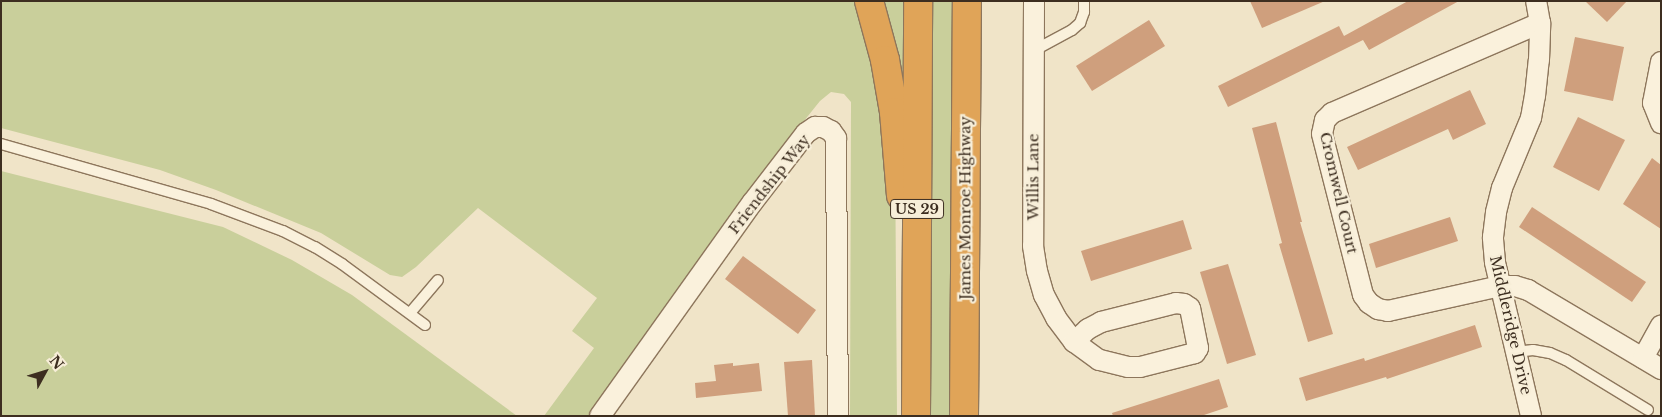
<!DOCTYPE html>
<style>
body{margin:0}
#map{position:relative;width:1662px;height:417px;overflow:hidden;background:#f0e4c8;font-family:"Libre Baskerville",serif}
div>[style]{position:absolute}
.green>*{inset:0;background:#c9cf9b}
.building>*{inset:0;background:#cf9f7d}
.roads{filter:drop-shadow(1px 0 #8d765c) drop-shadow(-1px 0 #8d765c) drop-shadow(0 1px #8d765c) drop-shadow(0 -1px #8d765c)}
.lane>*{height:10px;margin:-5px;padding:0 5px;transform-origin:5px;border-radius:5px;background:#faf1dc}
.street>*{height:20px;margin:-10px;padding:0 10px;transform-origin:10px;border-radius:10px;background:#faf1dc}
.highway>*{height:28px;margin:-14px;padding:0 14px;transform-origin:14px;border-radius:14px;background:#e0a458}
span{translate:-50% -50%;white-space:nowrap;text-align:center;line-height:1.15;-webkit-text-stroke:4.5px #f7eed8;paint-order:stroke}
.shield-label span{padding:1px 4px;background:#f7eed8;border:1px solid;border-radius:4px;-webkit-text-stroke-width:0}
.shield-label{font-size:14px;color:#3d2e20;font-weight:700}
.street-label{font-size:15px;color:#3d2e20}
.frame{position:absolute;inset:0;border:2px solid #3d2e20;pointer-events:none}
.north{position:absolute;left:20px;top:347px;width:50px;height:50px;-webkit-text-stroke:4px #f7eed8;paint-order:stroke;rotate:51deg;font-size:14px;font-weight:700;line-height:20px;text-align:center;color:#3d2e20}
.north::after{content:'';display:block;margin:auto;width:18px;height:22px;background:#3d2e20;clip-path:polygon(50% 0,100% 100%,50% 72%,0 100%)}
</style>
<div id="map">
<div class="green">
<i style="clip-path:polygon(1px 1px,862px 1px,895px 146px,897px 416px,850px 416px,851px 102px,844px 94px,831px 92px,820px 101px,758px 178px,602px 402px,589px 416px,544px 416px,594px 348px,572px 331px,597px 298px,478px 208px,416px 267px,402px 277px,390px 275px,321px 233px,216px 190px,160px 170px,1px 128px)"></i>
<i style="clip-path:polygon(877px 1px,905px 1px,903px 92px)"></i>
<i style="clip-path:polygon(930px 1px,955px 1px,950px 416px,926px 416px)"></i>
<i style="clip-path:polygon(1px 171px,223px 227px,292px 260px,352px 295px,517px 416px,1px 416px)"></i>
</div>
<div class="building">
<i style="clip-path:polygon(1250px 1px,1325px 1px,1262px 28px)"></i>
<i style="clip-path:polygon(1408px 1px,1459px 1px,1369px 50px,1363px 40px,1228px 107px,1218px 86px,1339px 26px,1344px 36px)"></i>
<i style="clip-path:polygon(1585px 1px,1627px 1px,1607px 22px)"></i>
<i style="clip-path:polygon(1149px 20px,1165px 46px,1092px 91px,1076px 66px)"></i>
<i style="clip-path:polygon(1575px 37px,1624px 47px,1613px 101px,1564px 91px)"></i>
<i style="clip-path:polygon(1470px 90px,1486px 124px,1453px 140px,1448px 129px,1358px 170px,1347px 147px)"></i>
<i style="clip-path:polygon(1578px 117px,1625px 140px,1599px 191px,1553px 167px)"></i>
<i style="clip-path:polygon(1276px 122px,1302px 222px,1300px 222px,1333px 334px,1308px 342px,1279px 244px,1282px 243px,1252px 128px)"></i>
<i style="clip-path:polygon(1652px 158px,1661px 165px,1661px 229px,1623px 204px)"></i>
<i style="clip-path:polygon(1532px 207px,1646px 282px,1632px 302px,1519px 227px)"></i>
<i style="clip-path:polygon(1450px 217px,1458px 241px,1376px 268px,1369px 244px)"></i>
<i style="clip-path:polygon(1183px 220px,1192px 249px,1091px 281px,1081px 251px)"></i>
<i style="clip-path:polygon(743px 256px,816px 310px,798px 334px,725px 279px)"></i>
<i style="clip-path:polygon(1228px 264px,1256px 355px,1227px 364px,1200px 272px)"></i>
<i style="clip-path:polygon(1475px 325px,1482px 347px,1387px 379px,1386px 377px,1306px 401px,1299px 378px,1364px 358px,1365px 361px)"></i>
<i style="clip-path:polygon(812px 360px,815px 416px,788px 416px,784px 362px)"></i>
<i style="clip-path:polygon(733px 363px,733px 366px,759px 363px,762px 391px,696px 398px,695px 383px,716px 381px,714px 365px)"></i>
<i style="clip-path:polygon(1219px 379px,1228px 407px,1201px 416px,1113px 416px,1112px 413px)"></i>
</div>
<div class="roads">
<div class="lane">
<i style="left:1033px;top:51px;width:44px;rotate:-28.3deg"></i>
<i style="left:1072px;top:30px;width:11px;rotate:-41deg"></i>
<i style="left:1080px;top:23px;width:12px;rotate:-70deg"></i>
<i style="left:1084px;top:12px;width:11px;rotate:-90deg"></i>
<i style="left:1px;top:144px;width:218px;rotate:15.9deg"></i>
<i style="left:211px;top:204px;width:77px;rotate:20.6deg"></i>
<i style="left:283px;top:231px;width:36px;rotate:27deg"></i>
<i style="left:315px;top:247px;width:32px;rotate:32deg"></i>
<i style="left:342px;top:264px;width:103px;rotate:36.3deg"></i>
<i style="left:410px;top:313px;width:43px;rotate:-49.7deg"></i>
<i style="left:1516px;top:352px;width:17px;rotate:-7deg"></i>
<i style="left:1533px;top:350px;width:17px;rotate:10deg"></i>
<i style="left:1550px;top:353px;width:17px;rotate:24deg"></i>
<i style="left:1566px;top:360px;width:96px;rotate:31.4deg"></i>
</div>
<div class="street">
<i style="left:1034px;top:1px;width:245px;rotate:90.2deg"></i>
<i style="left:1033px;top:246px;width:25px;rotate:81deg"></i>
<i style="left:1037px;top:271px;width:25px;rotate:74deg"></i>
<i style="left:1044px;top:295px;width:26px;rotate:62deg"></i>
<i style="left:1056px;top:318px;width:30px;rotate:53deg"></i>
<i style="left:1540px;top:23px;width:227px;rotate:156.6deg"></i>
<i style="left:1332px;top:113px;width:10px;rotate:135deg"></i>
<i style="left:1325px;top:120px;width:14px;rotate:102deg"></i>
<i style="left:1322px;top:134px;width:166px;rotate:75.7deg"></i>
<i style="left:1363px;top:295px;width:10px;rotate:53deg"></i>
<i style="left:1369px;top:303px;width:11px;rotate:34deg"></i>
<i style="left:1378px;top:309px;width:10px;rotate:11deg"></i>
<i style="left:1388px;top:311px;width:115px;rotate:-12.6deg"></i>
<i style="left:1500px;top:286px;width:15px"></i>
<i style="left:1515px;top:286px;width:14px;rotate:17deg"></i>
<i style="left:1528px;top:290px;width:155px;rotate:30.7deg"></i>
<i style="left:1661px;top:62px;width:42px;rotate:101deg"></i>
<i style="left:1653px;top:103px;width:22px;rotate:68deg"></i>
<i style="left:1176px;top:303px;width:8px;rotate:7deg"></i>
<i style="left:1184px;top:304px;width:7px;rotate:34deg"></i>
<i style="left:1190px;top:308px;width:41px;rotate:78.7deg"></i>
<i style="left:1198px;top:348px;width:6px;rotate:121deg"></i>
<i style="left:1195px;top:353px;width:57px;rotate:165.7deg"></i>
<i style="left:1140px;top:367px;width:12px;rotate:180deg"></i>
<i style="left:1128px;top:367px;width:30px;rotate:-166deg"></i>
<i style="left:1099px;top:360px;width:31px;rotate:-144deg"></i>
<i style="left:1074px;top:342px;width:19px;rotate:-43deg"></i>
<i style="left:1088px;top:329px;width:15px;rotate:-28deg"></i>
<i style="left:1101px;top:322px;width:77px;rotate:-14.2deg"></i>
<i style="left:1643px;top:358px;width:37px;rotate:-61deg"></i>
<i style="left:600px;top:416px;width:262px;rotate:-54.5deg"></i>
<i style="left:752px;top:203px;width:88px;rotate:-52.4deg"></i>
<i style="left:806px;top:133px;width:11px;rotate:-34deg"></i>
<i style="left:815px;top:127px;width:8px"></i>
<i style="left:823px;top:127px;width:9px;rotate:27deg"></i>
<i style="left:831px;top:131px;width:9px;rotate:54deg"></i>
<i style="left:836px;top:138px;width:278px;rotate:89.6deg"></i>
<i style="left:1531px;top:416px;width:158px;rotate:-103.2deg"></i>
<i style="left:1495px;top:262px;width:25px;rotate:-95deg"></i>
<i style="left:1493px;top:237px;width:25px;rotate:-83deg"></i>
<i style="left:1496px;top:212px;width:25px;rotate:-76deg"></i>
<i style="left:1502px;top:188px;width:76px;rotate:-67.5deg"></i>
<i style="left:1531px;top:118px;width:22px;rotate:-80deg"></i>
<i style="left:1535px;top:96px;width:36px;rotate:-84deg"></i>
<i style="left:1539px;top:60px;width:37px;rotate:-88deg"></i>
<i style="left:1540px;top:23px;width:22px;rotate:-100deg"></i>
</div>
<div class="highway">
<i style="left:869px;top:1px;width:61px;rotate:74.8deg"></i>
<i style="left:885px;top:60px;width:53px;rotate:80.2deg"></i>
<i style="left:894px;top:112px;width:84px;rotate:85.2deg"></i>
<i style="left:916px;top:416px;width:415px;rotate:-89.7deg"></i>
<i style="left:964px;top:416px;width:415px;rotate:-89.6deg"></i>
</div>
</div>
<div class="shield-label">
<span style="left:917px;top:209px">US 29</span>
</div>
<div class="street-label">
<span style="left:1033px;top:177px;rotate:-90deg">Willis Lane</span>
<span style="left:769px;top:184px;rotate:-52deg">Friendship Way</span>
<span style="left:1339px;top:193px;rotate:77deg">Cromwell Court</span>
<span style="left:965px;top:208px;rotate:-90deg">James Monroe Highway</span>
<span style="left:1511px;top:325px;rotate:77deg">Middleridge Drive</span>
</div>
<div class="frame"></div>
<div class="north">N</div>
</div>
